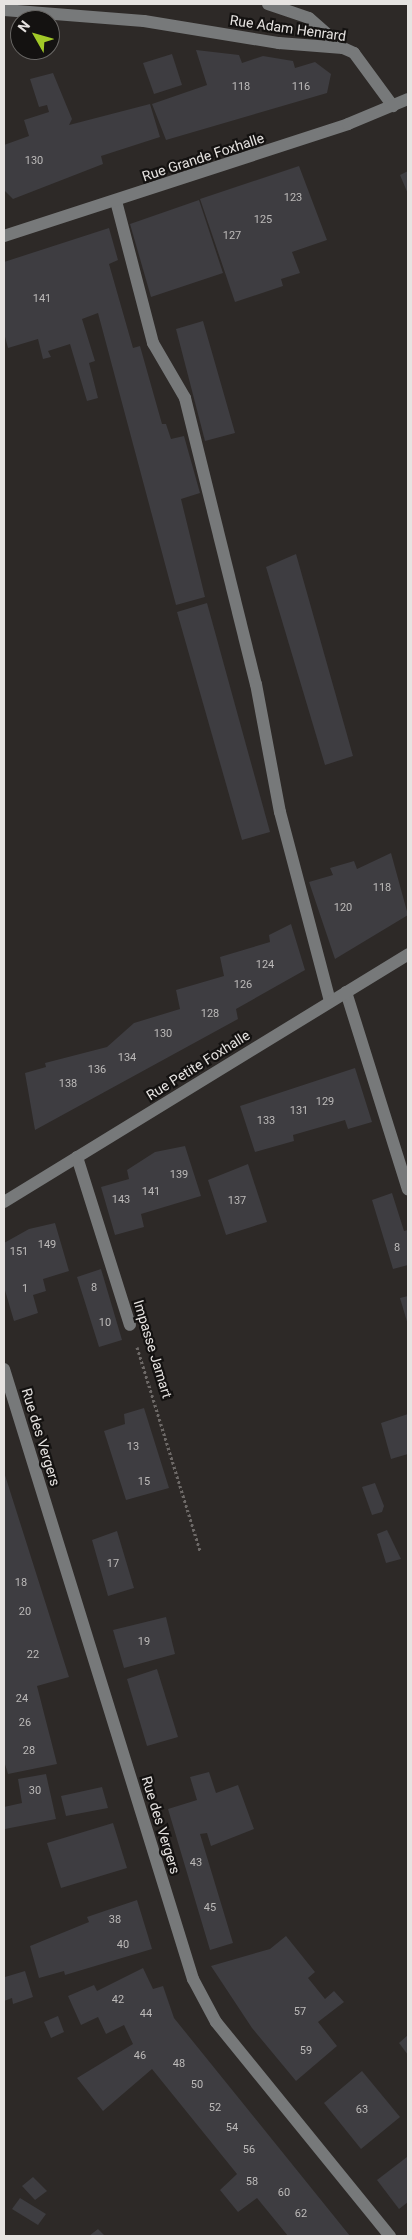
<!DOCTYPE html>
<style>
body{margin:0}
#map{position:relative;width:412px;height:2240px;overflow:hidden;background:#2d2927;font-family:Roboto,sans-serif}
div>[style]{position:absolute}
.building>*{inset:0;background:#3e3d41}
.path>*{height:3px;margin-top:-1.5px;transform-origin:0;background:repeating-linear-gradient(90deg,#6d6967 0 2.5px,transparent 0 5px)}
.minor>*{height:12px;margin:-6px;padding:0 6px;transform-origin:6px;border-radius:6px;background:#77797a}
span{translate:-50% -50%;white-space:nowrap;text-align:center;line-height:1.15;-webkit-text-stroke:4.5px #141211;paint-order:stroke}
.number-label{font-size:11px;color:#bcbab9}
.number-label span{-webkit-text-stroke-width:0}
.street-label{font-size:14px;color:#e6e3e1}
.frame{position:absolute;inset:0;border:5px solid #e6e3e1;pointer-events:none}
.north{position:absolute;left:10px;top:10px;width:50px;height:50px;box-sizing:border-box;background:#141211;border:1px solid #686664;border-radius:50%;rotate:308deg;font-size:14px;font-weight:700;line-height:20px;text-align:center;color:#e6e3e1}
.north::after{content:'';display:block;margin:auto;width:18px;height:22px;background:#a2c928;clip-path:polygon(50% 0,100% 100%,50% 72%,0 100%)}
</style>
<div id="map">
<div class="building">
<i style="clip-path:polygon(196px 50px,239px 55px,242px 63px,263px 56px,293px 61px,295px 68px,315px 62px,331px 74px,327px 93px,166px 140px,152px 104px,207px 85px)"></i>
<i style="clip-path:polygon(172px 54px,182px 85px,154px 94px,143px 63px)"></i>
<i style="clip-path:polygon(53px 73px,72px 119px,69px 125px,150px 104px,160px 137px,101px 156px,103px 164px,13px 199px,4px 190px,4px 145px,29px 136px,24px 120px,49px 112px,47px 105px,39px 107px,30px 79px)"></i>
<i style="clip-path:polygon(299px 166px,327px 240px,292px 252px,300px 273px,281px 279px,283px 286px,235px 302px,200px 199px)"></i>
<i style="clip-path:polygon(408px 171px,408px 194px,400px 175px)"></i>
<i style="clip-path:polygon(199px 200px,223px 273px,151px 297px,130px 224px)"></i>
<i style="clip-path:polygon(109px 228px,118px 260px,109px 264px,133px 348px,140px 346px,162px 424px,166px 424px,171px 439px,184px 436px,200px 493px,181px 499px,205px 597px,176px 605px,98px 313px,82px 319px,95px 361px,89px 363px,98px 398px,87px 401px,70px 344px,48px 351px,51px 357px,43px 359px,38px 339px,8px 348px,4px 333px,4px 262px)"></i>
<i style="clip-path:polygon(203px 321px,235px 433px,205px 441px,176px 329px)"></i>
<i style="clip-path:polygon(296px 554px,353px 756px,325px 765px,266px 567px)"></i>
<i style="clip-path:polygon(207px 603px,270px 832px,242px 840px,177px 612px)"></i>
<i style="clip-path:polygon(391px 853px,408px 915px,335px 959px,309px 882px,333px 875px,330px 868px,354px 861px,357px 869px)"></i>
<i style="clip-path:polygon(291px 924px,305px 970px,236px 1009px,238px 1019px,35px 1130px,25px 1073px,46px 1067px,45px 1063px,107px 1047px,134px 1023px,180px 1009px,176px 990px,224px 976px,220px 957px,270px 942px,269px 935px)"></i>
<i style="clip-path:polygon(355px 1068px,372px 1122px,348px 1129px,345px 1120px,293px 1135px,294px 1141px,255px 1152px,240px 1106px)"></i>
<i style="clip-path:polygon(185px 1146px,201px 1196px,141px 1214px,144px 1227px,115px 1235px,101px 1187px,129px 1179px,127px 1170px,155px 1152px)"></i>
<i style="clip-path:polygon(248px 1164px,267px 1222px,226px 1235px,208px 1180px)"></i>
<i style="clip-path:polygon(392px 1193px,404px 1231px,408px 1230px,408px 1265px,393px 1269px,372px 1200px)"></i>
<i style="clip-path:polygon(55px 1223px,69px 1271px,43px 1279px,46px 1291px,33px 1295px,38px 1313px,14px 1321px,4px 1287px,4px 1243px,29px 1229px)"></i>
<i style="clip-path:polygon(101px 1269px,122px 1340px,99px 1347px,77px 1277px)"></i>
<i style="clip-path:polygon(408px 1296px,408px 1325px,400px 1298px)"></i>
<i style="clip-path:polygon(144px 1408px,169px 1488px,126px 1500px,104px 1431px,125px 1424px,124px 1414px)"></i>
<i style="clip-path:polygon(408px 1414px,408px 1454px,391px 1459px,381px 1423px)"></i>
<i style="clip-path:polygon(4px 1472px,69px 1677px,37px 1686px,57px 1764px,8px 1774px,4px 1761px)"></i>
<i style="clip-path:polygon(375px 1483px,384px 1506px,382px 1512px,372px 1515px,362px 1487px)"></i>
<i style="clip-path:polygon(387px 1530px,401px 1559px,386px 1563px,377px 1534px)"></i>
<i style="clip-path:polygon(117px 1531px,134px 1588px,108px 1596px,92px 1540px)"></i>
<i style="clip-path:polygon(166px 1617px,175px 1654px,124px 1668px,113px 1630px)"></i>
<i style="clip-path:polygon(157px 1669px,178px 1737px,147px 1746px,127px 1679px)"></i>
<i style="clip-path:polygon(209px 1772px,216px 1793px,238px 1785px,254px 1829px,211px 1846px,207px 1833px,200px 1834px,233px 1943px,210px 1950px,168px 1809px,197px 1800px,190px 1777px)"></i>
<i style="clip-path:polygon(46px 1774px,56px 1819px,5px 1829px,4px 1807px,22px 1803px,18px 1779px)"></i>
<i style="clip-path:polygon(102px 1787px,108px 1808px,66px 1816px,61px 1796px)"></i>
<i style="clip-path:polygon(113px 1823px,127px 1868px,61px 1888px,47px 1843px)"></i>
<i style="clip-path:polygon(137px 1900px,152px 1949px,65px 1975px,64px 1971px,39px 1978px,30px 1946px,89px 1922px,87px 1917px)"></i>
<i style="clip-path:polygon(286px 1936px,315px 1972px,308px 1978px,325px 1999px,334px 1991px,344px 2002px,318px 2022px,337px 2046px,296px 2081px,252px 2028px,211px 1966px,270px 1949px)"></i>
<i style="clip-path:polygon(143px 1968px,153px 1989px,163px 1986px,174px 2018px,350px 2236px,288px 2236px,257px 2198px,238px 2212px,220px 2190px,237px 2174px,152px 2069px,103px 2111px,77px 2078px,133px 2044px,124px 2025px,106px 2034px,98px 2017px,81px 2025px,68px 1996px,94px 1985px,97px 1991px)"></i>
<i style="clip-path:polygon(25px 1971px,33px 1997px,13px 2004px,12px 1998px,4px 2001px,5px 1977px)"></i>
<i style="clip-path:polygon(58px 2016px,64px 2032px,51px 2038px,44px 2022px)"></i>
<i style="clip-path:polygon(408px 2035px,408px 2055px,399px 2043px)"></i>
<i style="clip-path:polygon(362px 2071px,400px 2117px,361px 2149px,324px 2103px)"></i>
<i style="clip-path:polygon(407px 2157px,408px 2202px,399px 2209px,377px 2180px)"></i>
<i style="clip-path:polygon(33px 2177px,47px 2191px,35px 2200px,22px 2186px)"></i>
<i style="clip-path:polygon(20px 2198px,46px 2214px,38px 2225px,12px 2209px)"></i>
<i style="clip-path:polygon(98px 2229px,105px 2236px,89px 2236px)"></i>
</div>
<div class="path">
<i style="left:137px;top:1347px;width:213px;rotate:72.8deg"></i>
</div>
<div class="minor">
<i style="left:268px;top:4px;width:43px;rotate:18.9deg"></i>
<i style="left:309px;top:18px;width:45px;rotate:41.4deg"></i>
<i style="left:4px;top:10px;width:140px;rotate:4.5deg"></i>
<i style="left:144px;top:21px;width:137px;rotate:9.3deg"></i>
<i style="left:279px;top:43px;width:64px;rotate:4.5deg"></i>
<i style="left:343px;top:48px;width:12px;rotate:24deg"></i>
<i style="left:354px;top:53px;width:66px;rotate:53.7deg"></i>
<i style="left:116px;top:201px;width:147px;rotate:75.4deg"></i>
<i style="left:153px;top:343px;width:64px;rotate:59.8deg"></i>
<i style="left:185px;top:398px;width:295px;rotate:76.1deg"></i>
<i style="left:256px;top:684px;width:130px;rotate:79.4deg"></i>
<i style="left:280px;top:812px;width:196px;rotate:75.2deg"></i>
<i style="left:4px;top:236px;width:362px;rotate:-18deg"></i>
<i style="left:348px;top:124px;width:65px;rotate:-22.6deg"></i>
<i style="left:346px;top:992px;width:207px;rotate:72.6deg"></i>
<i style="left:77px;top:1157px;width:176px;rotate:72.5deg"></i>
<i style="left:4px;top:1202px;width:474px;rotate:-31.5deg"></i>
<i style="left:4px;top:1369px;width:639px;rotate:72.79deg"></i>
<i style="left:193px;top:1979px;width:49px;rotate:61.9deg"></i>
<i style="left:216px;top:2022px;width:276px;rotate:50.9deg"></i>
</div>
<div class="number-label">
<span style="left:241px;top:87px">118</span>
<span style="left:301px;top:87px">116</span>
<span style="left:34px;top:161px">130</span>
<span style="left:293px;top:198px">123</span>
<span style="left:263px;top:220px">125</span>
<span style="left:232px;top:236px">127</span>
<span style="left:42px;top:299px">141</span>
<span style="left:382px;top:888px">118</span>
<span style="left:343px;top:908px">120</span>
<span style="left:265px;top:965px">124</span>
<span style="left:243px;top:985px">126</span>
<span style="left:210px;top:1014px">128</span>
<span style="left:163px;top:1034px">130</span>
<span style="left:127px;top:1058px">134</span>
<span style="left:97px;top:1070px">136</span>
<span style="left:68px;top:1084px">138</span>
<span style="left:325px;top:1102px">129</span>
<span style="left:299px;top:1111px">131</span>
<span style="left:266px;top:1121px">133</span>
<span style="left:179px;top:1175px">139</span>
<span style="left:151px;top:1192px">141</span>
<span style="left:121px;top:1200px">143</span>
<span style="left:237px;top:1201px">137</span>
<span style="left:47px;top:1245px">149</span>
<span style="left:397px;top:1248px">8</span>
<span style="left:19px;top:1252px">151</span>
<span style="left:94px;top:1288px">8</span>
<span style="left:25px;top:1289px">1</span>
<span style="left:105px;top:1323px">10</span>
<span style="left:133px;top:1447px">13</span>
<span style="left:144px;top:1482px">15</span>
<span style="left:113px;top:1564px">17</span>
<span style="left:21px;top:1583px">18</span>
<span style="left:25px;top:1612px">20</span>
<span style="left:144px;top:1642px">19</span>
<span style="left:33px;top:1655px">22</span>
<span style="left:22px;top:1699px">24</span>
<span style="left:25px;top:1723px">26</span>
<span style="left:29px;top:1751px">28</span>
<span style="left:35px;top:1791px">30</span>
<span style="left:196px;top:1863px">43</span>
<span style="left:210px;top:1908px">45</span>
<span style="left:115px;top:1920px">38</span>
<span style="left:123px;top:1945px">40</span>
<span style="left:118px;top:2000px">42</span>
<span style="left:300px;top:2012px">57</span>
<span style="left:146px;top:2014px">44</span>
<span style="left:306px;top:2051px">59</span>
<span style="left:140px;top:2056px">46</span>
<span style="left:179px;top:2064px">48</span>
<span style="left:197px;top:2085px">50</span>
<span style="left:215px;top:2108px">52</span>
<span style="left:362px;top:2110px">63</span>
<span style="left:232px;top:2128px">54</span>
<span style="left:249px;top:2150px">56</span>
<span style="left:252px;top:2182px">58</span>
<span style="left:284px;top:2193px">60</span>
<span style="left:301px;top:2214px">62</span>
</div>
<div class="street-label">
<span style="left:288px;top:28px;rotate:8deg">Rue Adam Henrard</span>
<span style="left:203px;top:157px;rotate:-18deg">Rue Grande Foxhalle</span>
<span style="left:198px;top:1065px;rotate:-32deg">Rue Petite Foxhalle</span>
<span style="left:153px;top:1349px;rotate:73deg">Impasse Jamart</span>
<span style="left:41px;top:1437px;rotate:73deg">Rue des Vergers</span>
<span style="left:161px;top:1825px;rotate:73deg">Rue des Vergers</span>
</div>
<div class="frame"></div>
<div class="north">N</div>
</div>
